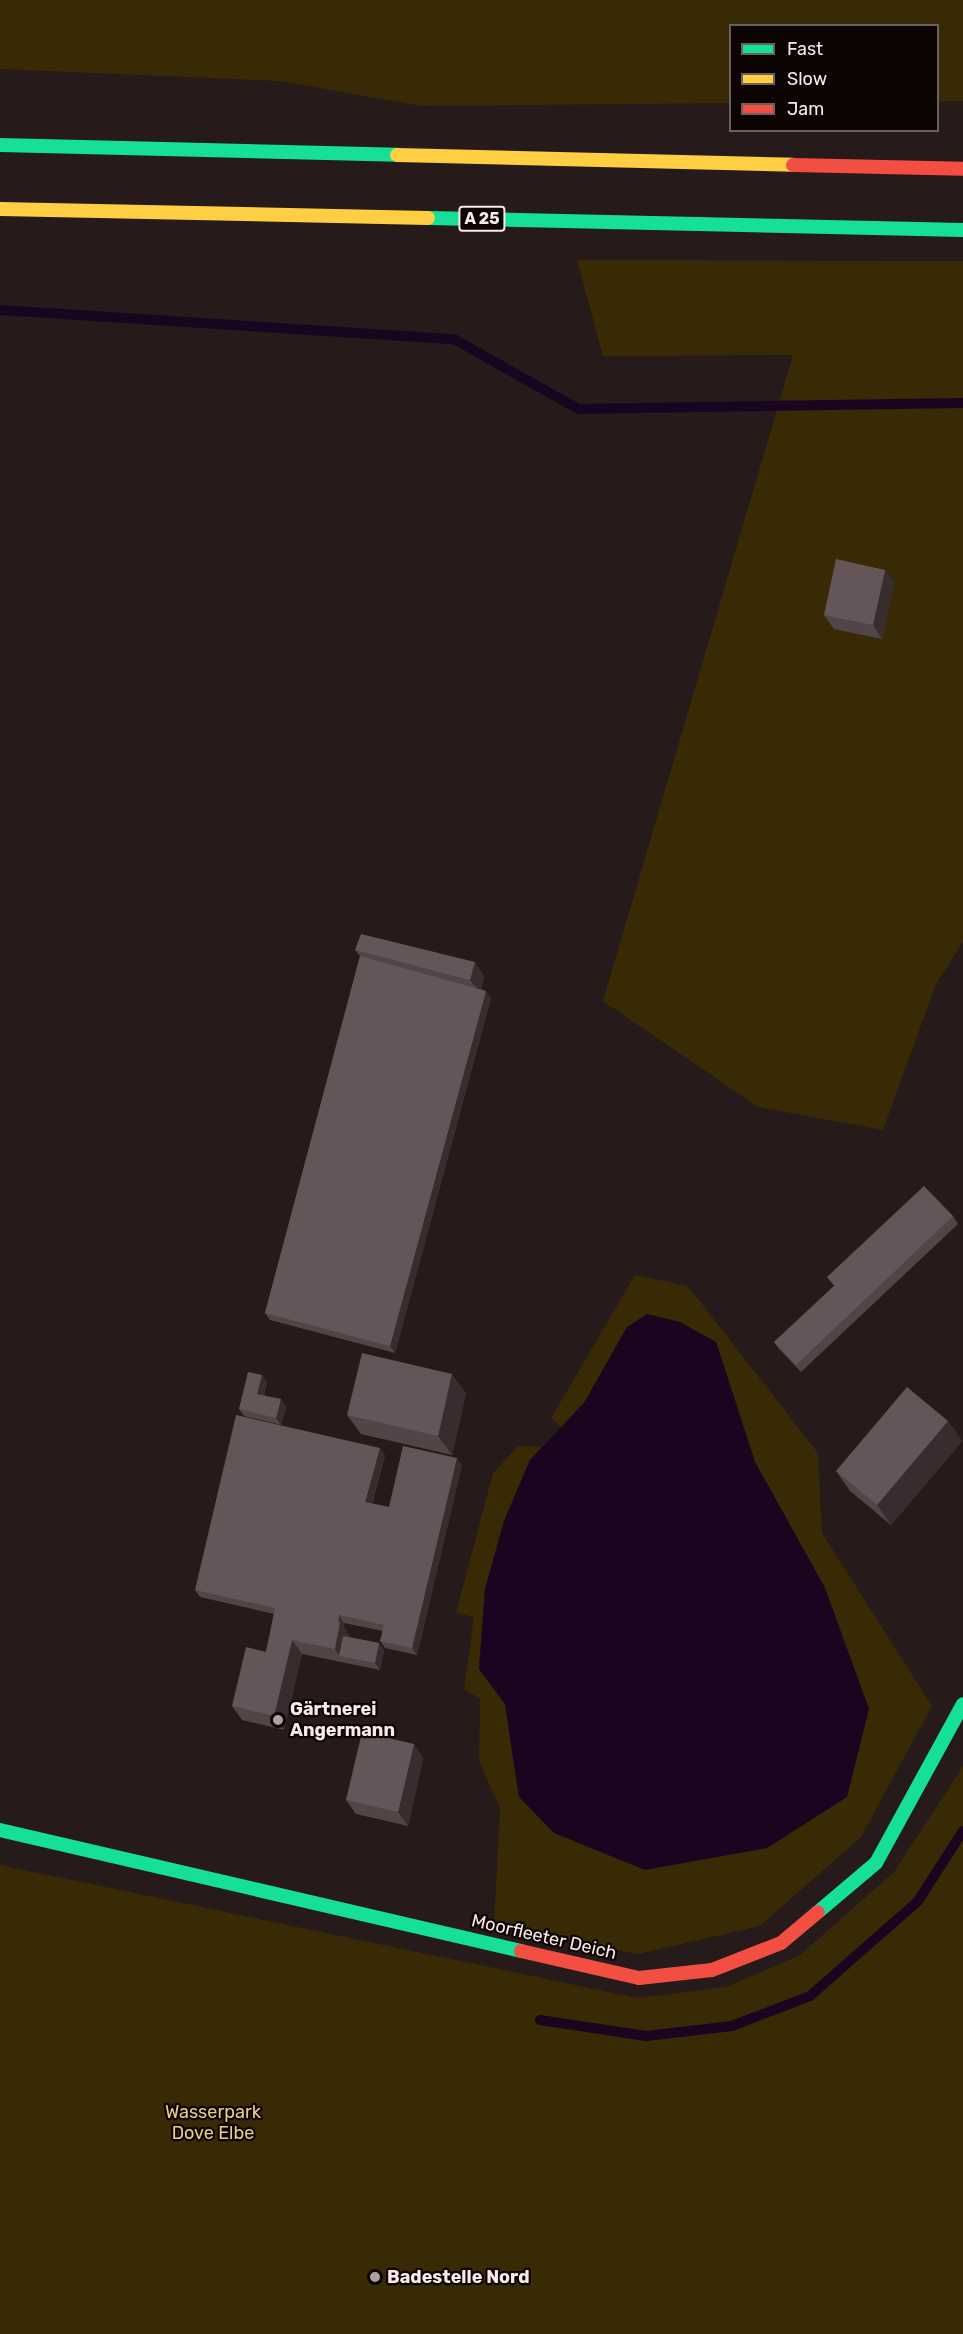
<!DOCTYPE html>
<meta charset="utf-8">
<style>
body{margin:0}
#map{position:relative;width:963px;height:2334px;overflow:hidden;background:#261a1a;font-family:Rubik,sans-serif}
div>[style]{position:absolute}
.green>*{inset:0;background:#372a04}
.water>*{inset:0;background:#190520}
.stream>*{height:10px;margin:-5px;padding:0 5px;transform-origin:5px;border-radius:5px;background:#190520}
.fast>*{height:14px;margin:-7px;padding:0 7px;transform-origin:7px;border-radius:7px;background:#16e098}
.slow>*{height:14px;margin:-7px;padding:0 7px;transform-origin:7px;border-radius:7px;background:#ffcf43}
.jam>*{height:14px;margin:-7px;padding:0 7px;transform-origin:7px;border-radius:7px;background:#f24e42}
.wall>*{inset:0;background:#524447}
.shaded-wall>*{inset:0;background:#392c2e}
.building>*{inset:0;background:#645658}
.dots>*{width:16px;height:16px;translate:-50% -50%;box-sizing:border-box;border:3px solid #0d0404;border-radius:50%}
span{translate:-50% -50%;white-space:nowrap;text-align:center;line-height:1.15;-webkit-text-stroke:4.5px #0d0404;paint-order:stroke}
.shield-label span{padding:2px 4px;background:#0d0404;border:2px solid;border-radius:4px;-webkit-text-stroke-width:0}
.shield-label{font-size:16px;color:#fae9e8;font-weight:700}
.poi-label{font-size:18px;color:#fae9e8;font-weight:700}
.left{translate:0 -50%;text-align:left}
.street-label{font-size:18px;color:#fae9e8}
.park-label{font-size:18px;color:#eacf86}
.legend{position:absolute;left:729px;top:24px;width:210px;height:108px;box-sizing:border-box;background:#0d0404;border:2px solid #6c605f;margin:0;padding:8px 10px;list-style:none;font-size:18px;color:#fae9e8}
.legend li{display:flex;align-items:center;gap:12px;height:30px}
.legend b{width:30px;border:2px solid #6c605f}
</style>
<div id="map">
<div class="green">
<i style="clip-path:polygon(0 0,963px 0,963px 101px,938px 101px,938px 26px,730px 26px,730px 103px,421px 106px,280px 81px,0 69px)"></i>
<i style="clip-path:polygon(577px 260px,963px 261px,963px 942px,936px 984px,883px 1130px,758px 1107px,603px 1001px,793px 355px,603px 356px)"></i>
<i style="clip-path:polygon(635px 1275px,688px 1286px,818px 1453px,822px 1533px,932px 1706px,861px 1837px,760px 1926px,638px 1954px,494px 1925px,500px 1808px,479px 1761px,480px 1699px,464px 1689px,474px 1617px,456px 1613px,493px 1473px,518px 1446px,542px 1447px,530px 1460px,504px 1521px,485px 1589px,479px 1669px,505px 1704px,519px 1797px,825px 1588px,755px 1462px,716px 1342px,627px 1327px,584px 1403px,561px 1427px,551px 1418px)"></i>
<i style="clip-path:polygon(963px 1766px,963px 2334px,0 2334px,0 1865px,638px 1998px,726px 1987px,800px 1955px,894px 1872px)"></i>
</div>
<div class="water">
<i style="clip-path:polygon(647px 1314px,680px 1322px,716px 1342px,755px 1462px,825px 1588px,869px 1709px,847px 1797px,767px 1848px,645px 1870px,554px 1833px,519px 1797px,505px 1704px,479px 1669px,485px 1589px,504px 1521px,530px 1460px,584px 1403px,627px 1327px)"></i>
</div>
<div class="stream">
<i style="left:0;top:310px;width:455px;rotate:3.7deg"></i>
<i style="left:454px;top:339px;width:142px;rotate:29.4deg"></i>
<i style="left:578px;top:409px;width:385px;rotate:-0.9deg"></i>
<i style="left:540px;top:2020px;width:107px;rotate:8.6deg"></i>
<i style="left:646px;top:2036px;width:87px;rotate:-6.6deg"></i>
<i style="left:732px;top:2026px;width:84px;rotate:-21deg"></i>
<i style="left:810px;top:1996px;width:144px;rotate:-41.3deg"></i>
<i style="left:918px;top:1901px;width:83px;rotate:-57.3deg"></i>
</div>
<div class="fast">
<i style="left:0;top:145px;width:397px;rotate:1.4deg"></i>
<i style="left:428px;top:218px;width:535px;rotate:1.28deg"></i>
<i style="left:0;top:1830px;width:535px;rotate:13.07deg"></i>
<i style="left:818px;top:1912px;width:76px;rotate:-40.2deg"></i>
<i style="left:876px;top:1863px;width:181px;rotate:-61.3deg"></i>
</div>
<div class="slow">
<i style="left:397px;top:155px;width:396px;rotate:1.4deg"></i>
<i style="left:0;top:209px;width:428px;rotate:1.2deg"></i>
</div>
<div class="jam">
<i style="left:793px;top:165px;width:170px;rotate:1.3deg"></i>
<i style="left:521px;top:1951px;width:121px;rotate:12.9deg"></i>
<i style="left:639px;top:1978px;width:73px;rotate:-6.3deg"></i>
<i style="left:712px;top:1970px;width:74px;rotate:-21.4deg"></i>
<i style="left:781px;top:1943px;width:48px;rotate:-40deg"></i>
</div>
<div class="wall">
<i style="clip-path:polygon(885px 570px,894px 583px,882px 639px,834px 629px,824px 615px)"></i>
<i style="clip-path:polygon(355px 950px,484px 976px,481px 989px,491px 998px,395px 1353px,270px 1320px,265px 1313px,360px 956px)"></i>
<i style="clip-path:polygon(953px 1216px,958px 1224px,801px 1372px,779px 1349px,774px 1342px,834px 1286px,827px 1277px)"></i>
<i style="clip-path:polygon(262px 1375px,267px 1382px,264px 1395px,286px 1407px,281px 1425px,244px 1416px,239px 1409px)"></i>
<i style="clip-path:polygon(466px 1393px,452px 1455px,361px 1434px,347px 1415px)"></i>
<i style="clip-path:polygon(948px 1421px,962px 1441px,891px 1525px,850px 1491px,836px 1471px)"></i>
<i style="clip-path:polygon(385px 1455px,372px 1504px,389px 1507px,462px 1465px,417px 1655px,385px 1648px,380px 1641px,383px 1631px,344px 1623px,344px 1627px,349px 1637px,379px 1643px,384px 1650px,380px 1670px,302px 1654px,284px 1730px,242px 1720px,232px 1706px,266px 1652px,274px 1614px,200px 1597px,195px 1590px)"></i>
<i style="clip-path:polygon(414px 1744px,423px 1758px,408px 1826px,356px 1814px,346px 1800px)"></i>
</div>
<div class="shaded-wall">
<i style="clip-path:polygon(885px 570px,894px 583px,882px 639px,873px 625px)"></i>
<i style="clip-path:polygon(475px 962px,484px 976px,480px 993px,470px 980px)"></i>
<i style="clip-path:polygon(486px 991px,491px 998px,395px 1353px,390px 1346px)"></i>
<i style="clip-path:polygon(452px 1374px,466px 1393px,452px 1455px,438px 1436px)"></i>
<i style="clip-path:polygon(262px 1375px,267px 1382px,262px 1401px,257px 1394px)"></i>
<i style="clip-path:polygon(281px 1399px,286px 1407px,281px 1425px,276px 1418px)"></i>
<i style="clip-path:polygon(948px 1421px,962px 1441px,891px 1525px,877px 1505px)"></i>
<i style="clip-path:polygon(380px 1448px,385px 1455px,370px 1509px,365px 1502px)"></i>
<i style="clip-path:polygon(457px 1458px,462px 1465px,417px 1655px,412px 1648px)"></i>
<i style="clip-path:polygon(339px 1615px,344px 1623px,344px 1627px,350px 1636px,345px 1657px,339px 1656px,335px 1649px)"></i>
<i style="clip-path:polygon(292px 1640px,302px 1654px,284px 1730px,274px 1716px)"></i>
<i style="clip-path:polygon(379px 1643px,384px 1650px,380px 1670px,375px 1663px)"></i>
<i style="clip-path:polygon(414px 1744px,423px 1758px,408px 1826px,398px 1812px)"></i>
</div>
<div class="building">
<i style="clip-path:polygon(836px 559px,885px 570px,873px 625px,824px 615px)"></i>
<i style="clip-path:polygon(361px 934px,475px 962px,470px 980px,355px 950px)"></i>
<i style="clip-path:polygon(360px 956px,486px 991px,390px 1346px,265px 1313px)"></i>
<i style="clip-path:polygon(924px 1186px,953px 1216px,796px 1365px,774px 1342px,835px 1285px,827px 1277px)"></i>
<i style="clip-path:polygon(362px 1353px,452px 1374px,438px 1436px,347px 1415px)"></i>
<i style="clip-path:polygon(248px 1372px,262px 1375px,257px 1394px,281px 1399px,276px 1418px,239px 1409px)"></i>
<i style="clip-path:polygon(907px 1387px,948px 1421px,877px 1505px,836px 1471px)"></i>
<i style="clip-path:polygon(236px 1415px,380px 1448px,365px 1502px,389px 1507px,403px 1446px,457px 1458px,412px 1648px,380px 1641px,384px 1625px,339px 1615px,338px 1622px,195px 1590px)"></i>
<i style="clip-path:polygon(275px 1608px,340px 1622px,335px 1649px,292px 1640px,274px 1716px,232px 1706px,246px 1647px,266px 1652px)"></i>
<i style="clip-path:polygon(343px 1636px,379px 1643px,375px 1663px,339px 1656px)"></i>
<i style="clip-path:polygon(362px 1732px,414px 1744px,398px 1812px,346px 1800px)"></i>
</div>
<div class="dots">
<i style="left:278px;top:1720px;background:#b0a1a0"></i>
<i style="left:375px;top:2277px;background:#b0a1a0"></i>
</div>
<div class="shield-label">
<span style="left:482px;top:219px">A 25</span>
</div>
<div class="poi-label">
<span class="left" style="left:290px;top:1720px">Gärtnerei<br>Angermann</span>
<span class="left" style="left:387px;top:2277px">Badestelle Nord</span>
</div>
<div class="street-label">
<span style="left:544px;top:1937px;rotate:13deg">Moorfleeter Deich</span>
</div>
<div class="park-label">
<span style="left:213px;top:2123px">Wasserpark<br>Dove Elbe</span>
</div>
<ul class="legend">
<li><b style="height:8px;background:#16e098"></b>Fast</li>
<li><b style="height:8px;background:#ffcf43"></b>Slow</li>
<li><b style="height:8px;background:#f24e42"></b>Jam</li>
</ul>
</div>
